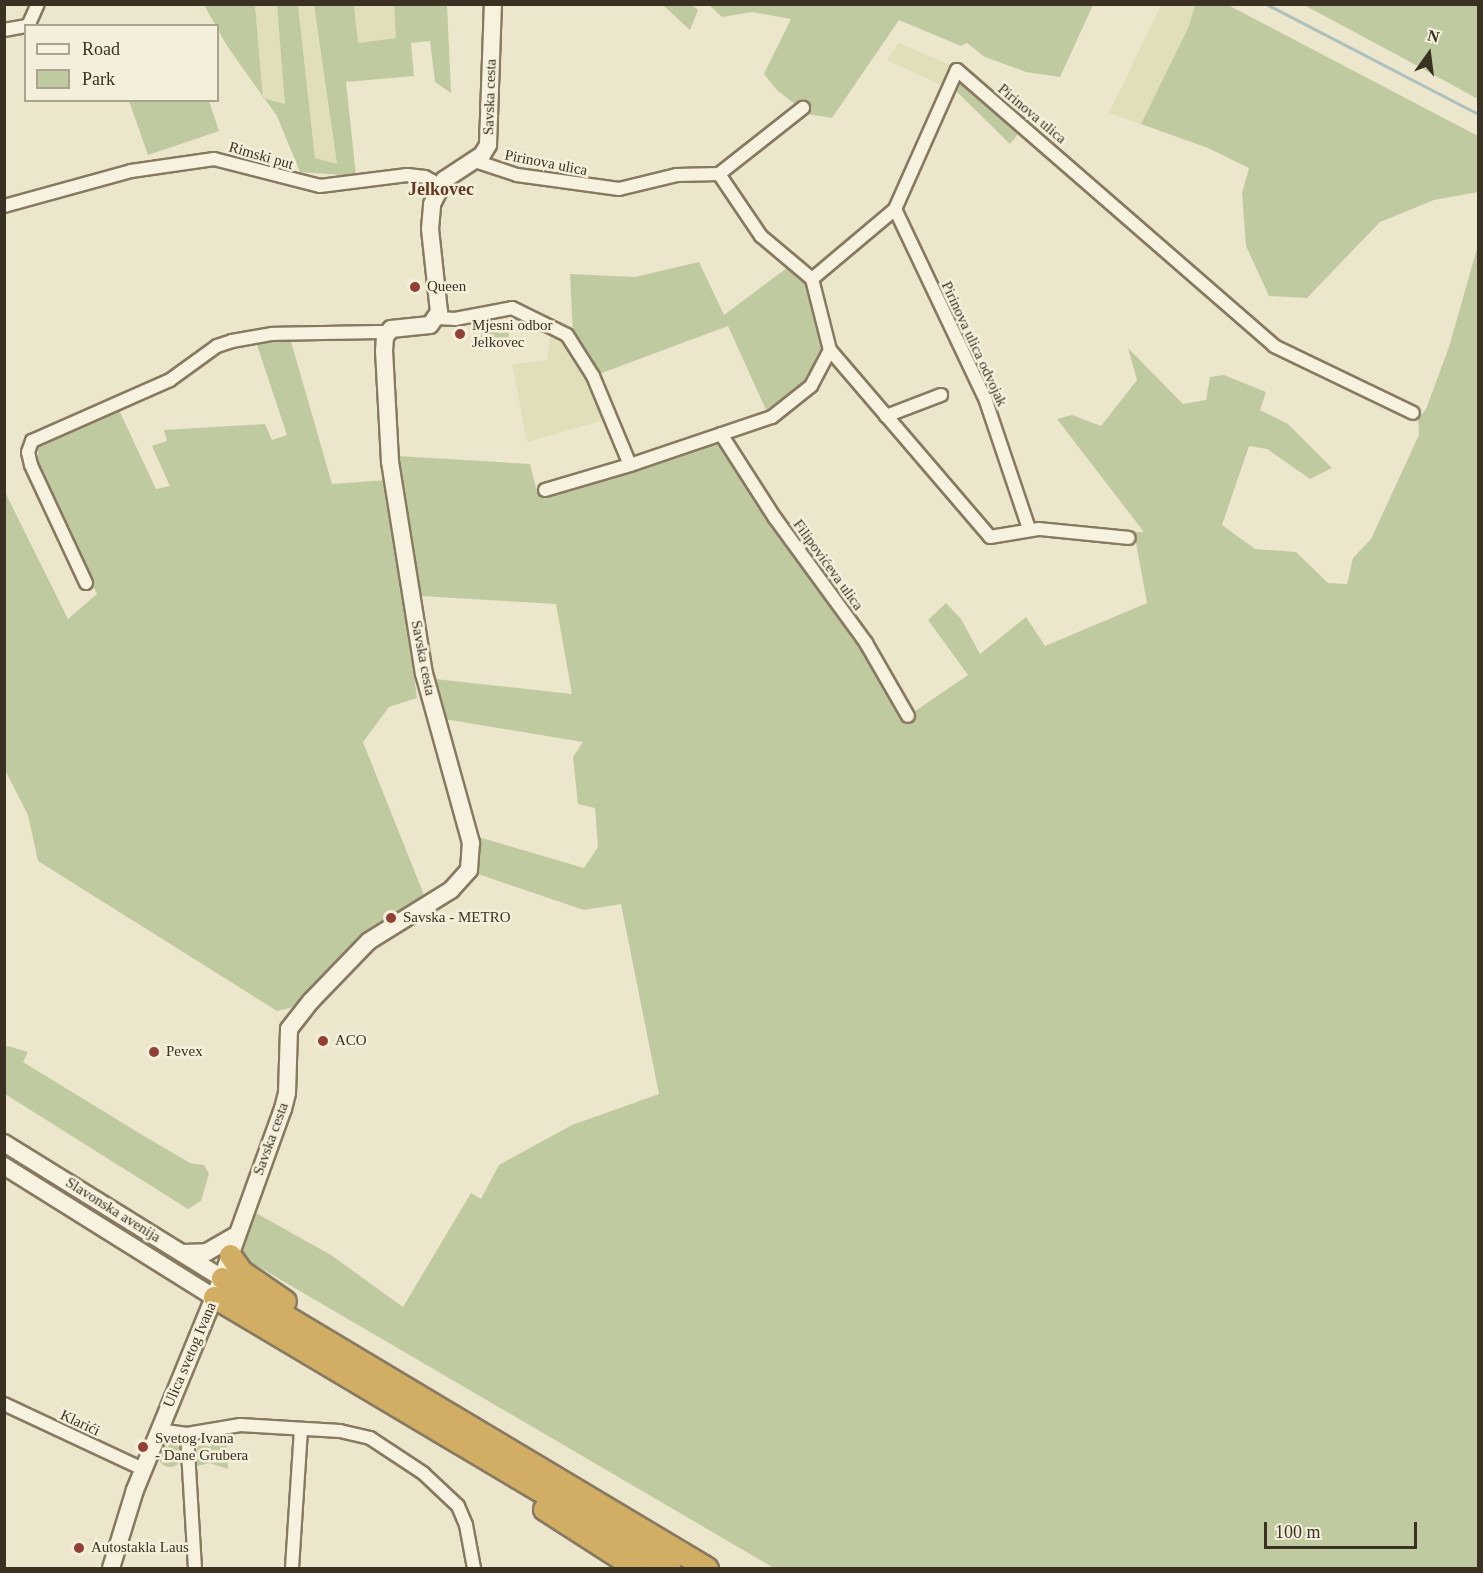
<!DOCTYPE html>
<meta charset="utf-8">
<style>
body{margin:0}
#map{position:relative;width:1483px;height:1573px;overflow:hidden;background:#ece6cc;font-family:"Times New Roman",serif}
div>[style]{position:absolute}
.farmland>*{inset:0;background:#e1dfba}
.green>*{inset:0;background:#c0caa0}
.round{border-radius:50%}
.stream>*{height:3px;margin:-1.5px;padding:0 1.5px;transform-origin:1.5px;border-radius:1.5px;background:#acc1bd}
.roads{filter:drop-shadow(2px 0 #887a61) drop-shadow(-2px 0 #887a61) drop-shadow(0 2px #887a61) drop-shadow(0 -2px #887a61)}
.street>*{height:12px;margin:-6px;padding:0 6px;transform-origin:6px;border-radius:6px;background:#f7f2df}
.secondary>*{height:16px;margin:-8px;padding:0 8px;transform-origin:8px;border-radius:8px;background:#f7f2df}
.highway>*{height:21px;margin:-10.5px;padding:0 10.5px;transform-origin:10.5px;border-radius:10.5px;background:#d2ae65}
.dots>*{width:16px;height:16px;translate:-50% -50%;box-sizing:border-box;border:3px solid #f4efdb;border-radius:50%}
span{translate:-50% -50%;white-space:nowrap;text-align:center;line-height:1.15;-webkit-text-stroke:5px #f4efdb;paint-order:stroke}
.street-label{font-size:15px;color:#3a3123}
.poi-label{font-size:15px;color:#3a3123}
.left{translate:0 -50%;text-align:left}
.quarter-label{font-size:18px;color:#633926;font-weight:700}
.frame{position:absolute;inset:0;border:6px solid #3a3123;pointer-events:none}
.legend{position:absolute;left:24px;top:24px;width:195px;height:78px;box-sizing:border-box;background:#f4efdb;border:2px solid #aaa391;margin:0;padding:8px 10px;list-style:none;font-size:18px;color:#3a3123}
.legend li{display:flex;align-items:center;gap:12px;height:30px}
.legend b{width:30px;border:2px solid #aaa391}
.north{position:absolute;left:1399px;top:24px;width:60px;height:60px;-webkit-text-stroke:4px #f4efdb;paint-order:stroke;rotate:14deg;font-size:16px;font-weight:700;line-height:24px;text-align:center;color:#3a3123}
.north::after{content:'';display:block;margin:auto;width:21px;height:27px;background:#3a3123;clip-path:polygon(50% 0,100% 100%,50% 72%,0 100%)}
.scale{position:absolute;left:1264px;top:1522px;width:153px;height:27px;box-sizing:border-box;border:3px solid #3a3123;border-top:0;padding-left:8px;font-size:18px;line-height:21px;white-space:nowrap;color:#3a3123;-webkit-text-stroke:4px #f4efdb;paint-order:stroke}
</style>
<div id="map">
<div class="farmland">
<i style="clip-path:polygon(255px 5px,277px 5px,286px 104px,263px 98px)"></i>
<i style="clip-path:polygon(298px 5px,314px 5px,337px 165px,315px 158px)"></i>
<i style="clip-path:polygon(354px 5px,394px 5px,396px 38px,358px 43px)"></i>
<i style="clip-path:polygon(1161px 5px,1195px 5px,1189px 26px,1141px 124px,1109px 113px)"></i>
<i style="clip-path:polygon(899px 43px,952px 66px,943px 86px,887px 60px)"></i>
<i style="clip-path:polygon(551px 331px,568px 341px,578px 355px,607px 419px,527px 442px,512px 364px,547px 360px)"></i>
</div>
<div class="green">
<i style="clip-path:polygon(204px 5px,255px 5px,263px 98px,285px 104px,277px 5px,298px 5px,315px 158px,337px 164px,314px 5px,354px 5px,358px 43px,396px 38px,394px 5px,447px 5px,451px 93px,435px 82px,430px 41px,411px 43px,414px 76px,346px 82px,356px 176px,300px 172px,277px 116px,244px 70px,226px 44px)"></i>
<i style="clip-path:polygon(663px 5px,692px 5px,698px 10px,690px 30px)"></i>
<i style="clip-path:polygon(709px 5px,1093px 5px,1060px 77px,1026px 72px,985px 57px,967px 43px,961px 46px,899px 20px,832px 118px,807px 114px,777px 90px,764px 74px,791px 19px,752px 12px,722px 17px)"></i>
<i style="clip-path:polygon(1195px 5px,1228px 5px,1478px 136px,1478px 197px,1478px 192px,1434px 200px,1380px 222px,1307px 298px,1269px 296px,1246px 246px,1242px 193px,1249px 168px,1208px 148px,1141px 124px,1189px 26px)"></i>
<i style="clip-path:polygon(1304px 5px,1478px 5px,1478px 99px,1401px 57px)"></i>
<i style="clip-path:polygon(962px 80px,1023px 128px,1010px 144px,953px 88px)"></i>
<i style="clip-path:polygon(129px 101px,209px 101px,219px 131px,148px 155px)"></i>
<i style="clip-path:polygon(1478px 245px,1478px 1568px,774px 1568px,240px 1256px,254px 1212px,331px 1255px,403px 1307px,471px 1193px,481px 1199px,499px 1165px,572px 1125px,659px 1094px,621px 904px,584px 910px,475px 873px,478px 837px,584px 868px,598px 847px,595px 808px,578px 804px,573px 757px,583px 742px,444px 719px,435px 679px,572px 694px,556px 604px,420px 596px,398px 456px,530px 464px,536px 488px,544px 493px,714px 440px,841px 615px,905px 718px,968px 675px,928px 620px,946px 603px,961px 619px,980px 654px,1026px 617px,1045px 646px,1147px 603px,1134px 532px,1144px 532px,1057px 419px,1072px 415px,1101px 426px,1137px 380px,1128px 348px,1183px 404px,1206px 400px,1210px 377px,1224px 375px,1266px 392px,1260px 410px,1288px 424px,1332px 468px,1310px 479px,1267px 449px,1249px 446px,1222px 525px,1255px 549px,1296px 552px,1328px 583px,1347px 584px,1353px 558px,1371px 539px,1419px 435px,1418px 419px,1426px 409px,1449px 347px)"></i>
<i style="clip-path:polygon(699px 262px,724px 315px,788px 267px,809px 283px,825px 348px,809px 380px,792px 399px,767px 412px,728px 326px,599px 374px,573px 334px,570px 274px,635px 277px)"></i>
<i style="clip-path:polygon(482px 327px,510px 330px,506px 348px,480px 344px)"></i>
<i style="clip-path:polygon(290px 338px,332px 484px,387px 480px,417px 698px,389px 707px,363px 742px,424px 895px,363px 934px,293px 1007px,277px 1011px,38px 861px,28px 815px,5px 770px,4px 490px,68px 619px,97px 594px,38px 470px,38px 443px,118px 408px,156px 489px,170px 486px,152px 446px,167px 441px,164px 430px,265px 424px,272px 440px,287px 435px,255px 339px)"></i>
<i style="clip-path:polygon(8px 1046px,28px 1052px,23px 1062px,144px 1136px,190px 1163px,204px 1165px,209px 1174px,201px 1201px,188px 1209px,5px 1094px,5px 1047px)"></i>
<i style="clip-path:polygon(227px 1439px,228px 1469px,210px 1463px,197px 1466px,197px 1444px)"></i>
<i class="round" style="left:158px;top:1443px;width:24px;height:24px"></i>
</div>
<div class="stream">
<i style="left:1266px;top:4px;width:239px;rotate:27.4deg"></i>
</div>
<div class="roads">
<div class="street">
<i style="left:28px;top:26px;width:24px;rotate:-66deg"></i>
<i style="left:4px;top:30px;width:22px;rotate:-10deg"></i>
<i style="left:475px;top:161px;width:44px;rotate:18.4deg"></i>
<i style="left:517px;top:175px;width:103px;rotate:7.8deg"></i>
<i style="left:619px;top:189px;width:60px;rotate:-13.6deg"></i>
<i style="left:677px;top:175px;width:42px;rotate:-1.4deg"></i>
<i style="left:719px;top:174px;width:75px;rotate:55.9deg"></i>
<i style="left:761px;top:236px;width:67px;rotate:40.1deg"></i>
<i style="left:812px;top:279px;width:73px;rotate:75.8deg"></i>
<i style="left:830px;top:350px;width:246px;rotate:49.4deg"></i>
<i style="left:990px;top:537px;width:50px;rotate:-9.3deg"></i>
<i style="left:1039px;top:529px;width:90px;rotate:5.7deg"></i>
<i style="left:719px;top:174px;width:107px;rotate:-38.2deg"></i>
<i style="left:4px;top:206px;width:132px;rotate:-15.4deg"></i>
<i style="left:131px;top:171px;width:84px;rotate:-8.2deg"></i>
<i style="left:214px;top:159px;width:109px;rotate:14.3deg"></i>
<i style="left:320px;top:186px;width:88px;rotate:-7.2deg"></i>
<i style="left:407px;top:175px;width:18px;rotate:6deg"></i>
<i style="left:425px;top:177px;width:17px;rotate:28deg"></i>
<i style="left:895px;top:209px;width:212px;rotate:64.6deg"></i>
<i style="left:986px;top:401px;width:135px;rotate:71.4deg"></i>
<i style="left:812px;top:279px;width:109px;rotate:-40.1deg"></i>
<i style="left:895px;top:209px;width:152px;rotate:-66deg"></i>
<i style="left:957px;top:70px;width:420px;rotate:41deg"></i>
<i style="left:1274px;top:346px;width:154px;rotate:25.7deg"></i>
<i style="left:437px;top:318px;width:18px;rotate:3deg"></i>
<i style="left:455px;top:319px;width:58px;rotate:-10.9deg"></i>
<i style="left:512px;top:308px;width:61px;rotate:26.1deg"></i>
<i style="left:567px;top:335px;width:49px;rotate:57.6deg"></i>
<i style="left:593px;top:376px;width:96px;rotate:67.4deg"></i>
<i style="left:630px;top:465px;width:150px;rotate:-18.7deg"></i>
<i style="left:772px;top:417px;width:50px;rotate:-38.5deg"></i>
<i style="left:811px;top:386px;width:41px;rotate:-62.2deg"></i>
<i style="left:886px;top:416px;width:59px;rotate:-20.9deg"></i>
<i style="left:721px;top:434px;width:100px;rotate:57.3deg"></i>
<i style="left:775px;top:518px;width:155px;rotate:53.9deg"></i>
<i style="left:866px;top:643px;width:84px;rotate:60.1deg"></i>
<i style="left:545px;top:490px;width:89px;rotate:-16.4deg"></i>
<i style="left:86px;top:583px;width:130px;rotate:-115deg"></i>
<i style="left:31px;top:465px;width:13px;rotate:-103deg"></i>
<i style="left:28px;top:452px;width:12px;rotate:-70deg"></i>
<i style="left:32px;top:441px;width:151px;rotate:-23.8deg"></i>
<i style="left:170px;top:380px;width:58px;rotate:-35.9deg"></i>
<i style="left:217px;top:346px;width:16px;rotate:-18deg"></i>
<i style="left:232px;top:341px;width:41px;rotate:-9.9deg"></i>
<i style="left:272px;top:334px;width:116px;rotate:-1deg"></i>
<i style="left:4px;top:1404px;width:153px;rotate:25.1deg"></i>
<i style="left:158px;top:1430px;width:29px;rotate:8deg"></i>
<i style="left:187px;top:1434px;width:54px;rotate:-9.6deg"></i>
<i style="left:240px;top:1425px;width:100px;rotate:3.4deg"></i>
<i style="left:340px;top:1431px;width:31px;rotate:13deg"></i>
<i style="left:370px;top:1438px;width:64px;rotate:33.4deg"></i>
<i style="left:423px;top:1473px;width:48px;rotate:43.3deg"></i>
<i style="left:458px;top:1506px;width:21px;rotate:67deg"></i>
<i style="left:466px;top:1525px;width:44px;rotate:79.5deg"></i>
<i style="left:187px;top:1434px;width:134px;rotate:86.6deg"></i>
<i style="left:292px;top:1568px;width:139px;rotate:-86.3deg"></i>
</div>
<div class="secondary">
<i style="left:4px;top:1143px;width:256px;rotate:31.8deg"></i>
<i style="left:4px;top:1166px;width:248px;rotate:32deg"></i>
<i style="left:183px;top:1253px;width:24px;rotate:-2deg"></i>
<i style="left:207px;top:1252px;width:34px;rotate:-30deg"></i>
<i style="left:111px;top:1568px;width:82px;rotate:-72.9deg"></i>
<i style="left:135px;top:1490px;width:229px;rotate:-67.7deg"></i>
<i style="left:222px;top:1278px;width:180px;rotate:-70.2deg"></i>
<i style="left:283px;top:1109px;width:16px;rotate:-76deg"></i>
<i style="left:287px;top:1093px;width:64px;rotate:-88.2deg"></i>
<i style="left:289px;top:1029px;width:36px;rotate:-52deg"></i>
<i style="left:311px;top:1001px;width:83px;rotate:-46deg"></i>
<i style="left:369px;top:941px;width:97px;rotate:-31.9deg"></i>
<i style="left:451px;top:890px;width:27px;rotate:-48deg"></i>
<i style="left:469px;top:870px;width:27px;rotate:-86deg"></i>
<i style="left:471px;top:843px;width:175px;rotate:-105.5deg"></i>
<i style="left:424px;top:674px;width:216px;rotate:-99.1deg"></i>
<i style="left:390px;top:461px;width:110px;rotate:-93.1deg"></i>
<i style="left:384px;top:351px;width:14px;rotate:-86deg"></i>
<i style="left:385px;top:337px;width:10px;rotate:-53deg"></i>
<i style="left:391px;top:329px;width:39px;rotate:-6deg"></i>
<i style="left:430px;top:325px;width:16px;rotate:-55deg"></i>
<i style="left:439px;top:312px;width:83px;rotate:-96.2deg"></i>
<i style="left:430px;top:229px;width:25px;rotate:-85deg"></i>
<i style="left:432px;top:204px;width:27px;rotate:-63deg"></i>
<i style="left:444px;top:180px;width:45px;rotate:-33.3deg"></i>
<i style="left:482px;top:155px;width:12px;rotate:-59deg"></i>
<i style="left:488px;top:145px;width:141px;rotate:-88deg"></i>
</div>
<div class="highway">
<i style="left:230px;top:1255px;width:19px;rotate:55deg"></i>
<i style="left:241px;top:1271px;width:53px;rotate:34.3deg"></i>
<i style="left:222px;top:1278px;width:565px;rotate:30.88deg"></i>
<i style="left:214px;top:1297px;width:530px;rotate:30.72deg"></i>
<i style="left:544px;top:1509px;width:109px;rotate:32.7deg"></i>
</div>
</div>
<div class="dots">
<i style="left:415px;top:287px;background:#923f36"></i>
<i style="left:460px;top:334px;background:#923f36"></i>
<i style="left:391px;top:918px;background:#923f36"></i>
<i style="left:323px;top:1041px;background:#923f36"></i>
<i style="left:154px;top:1052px;background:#923f36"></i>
<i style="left:143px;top:1447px;background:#923f36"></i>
<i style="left:79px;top:1548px;background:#923f36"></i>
</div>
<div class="street-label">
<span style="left:490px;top:97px;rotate:-88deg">Savska cesta</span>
<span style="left:1032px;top:114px;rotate:40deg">Pirinova ulica</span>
<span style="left:261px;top:156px;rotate:16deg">Rimski put</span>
<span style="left:546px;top:163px;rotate:11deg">Pirinova ulica</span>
<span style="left:974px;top:344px;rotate:65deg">Pirinova ulica odvojak</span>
<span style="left:828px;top:565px;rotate:54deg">Filipovićeva ulica</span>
<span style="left:423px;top:658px;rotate:79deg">Savska cesta</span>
<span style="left:271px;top:1139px;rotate:-70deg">Savska cesta</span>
<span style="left:113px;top:1210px;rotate:32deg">Slavonska avenija</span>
<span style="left:190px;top:1355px;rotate:-67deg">Ulica svetog Ivana</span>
<span style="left:80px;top:1423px;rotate:25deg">Klarići</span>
</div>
<div class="poi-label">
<span class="left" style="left:427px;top:287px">Queen</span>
<span class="left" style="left:472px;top:334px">Mjesni odbor<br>Jelkovec</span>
<span class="left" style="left:403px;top:918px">Savska - METRO</span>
<span class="left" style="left:335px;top:1041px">ACO</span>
<span class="left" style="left:166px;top:1052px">Pevex</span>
<span class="left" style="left:155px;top:1447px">Svetog Ivana<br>- Dane Grubera</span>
<span class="left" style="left:91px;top:1548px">Autostakla Laus</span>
</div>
<div class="quarter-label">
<span style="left:441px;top:189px">Jelkovec</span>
</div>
<div class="frame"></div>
<ul class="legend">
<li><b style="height:8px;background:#f7f2df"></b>Road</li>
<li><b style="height:16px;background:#c0caa0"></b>Park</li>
</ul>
<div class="north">N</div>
<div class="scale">100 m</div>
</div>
